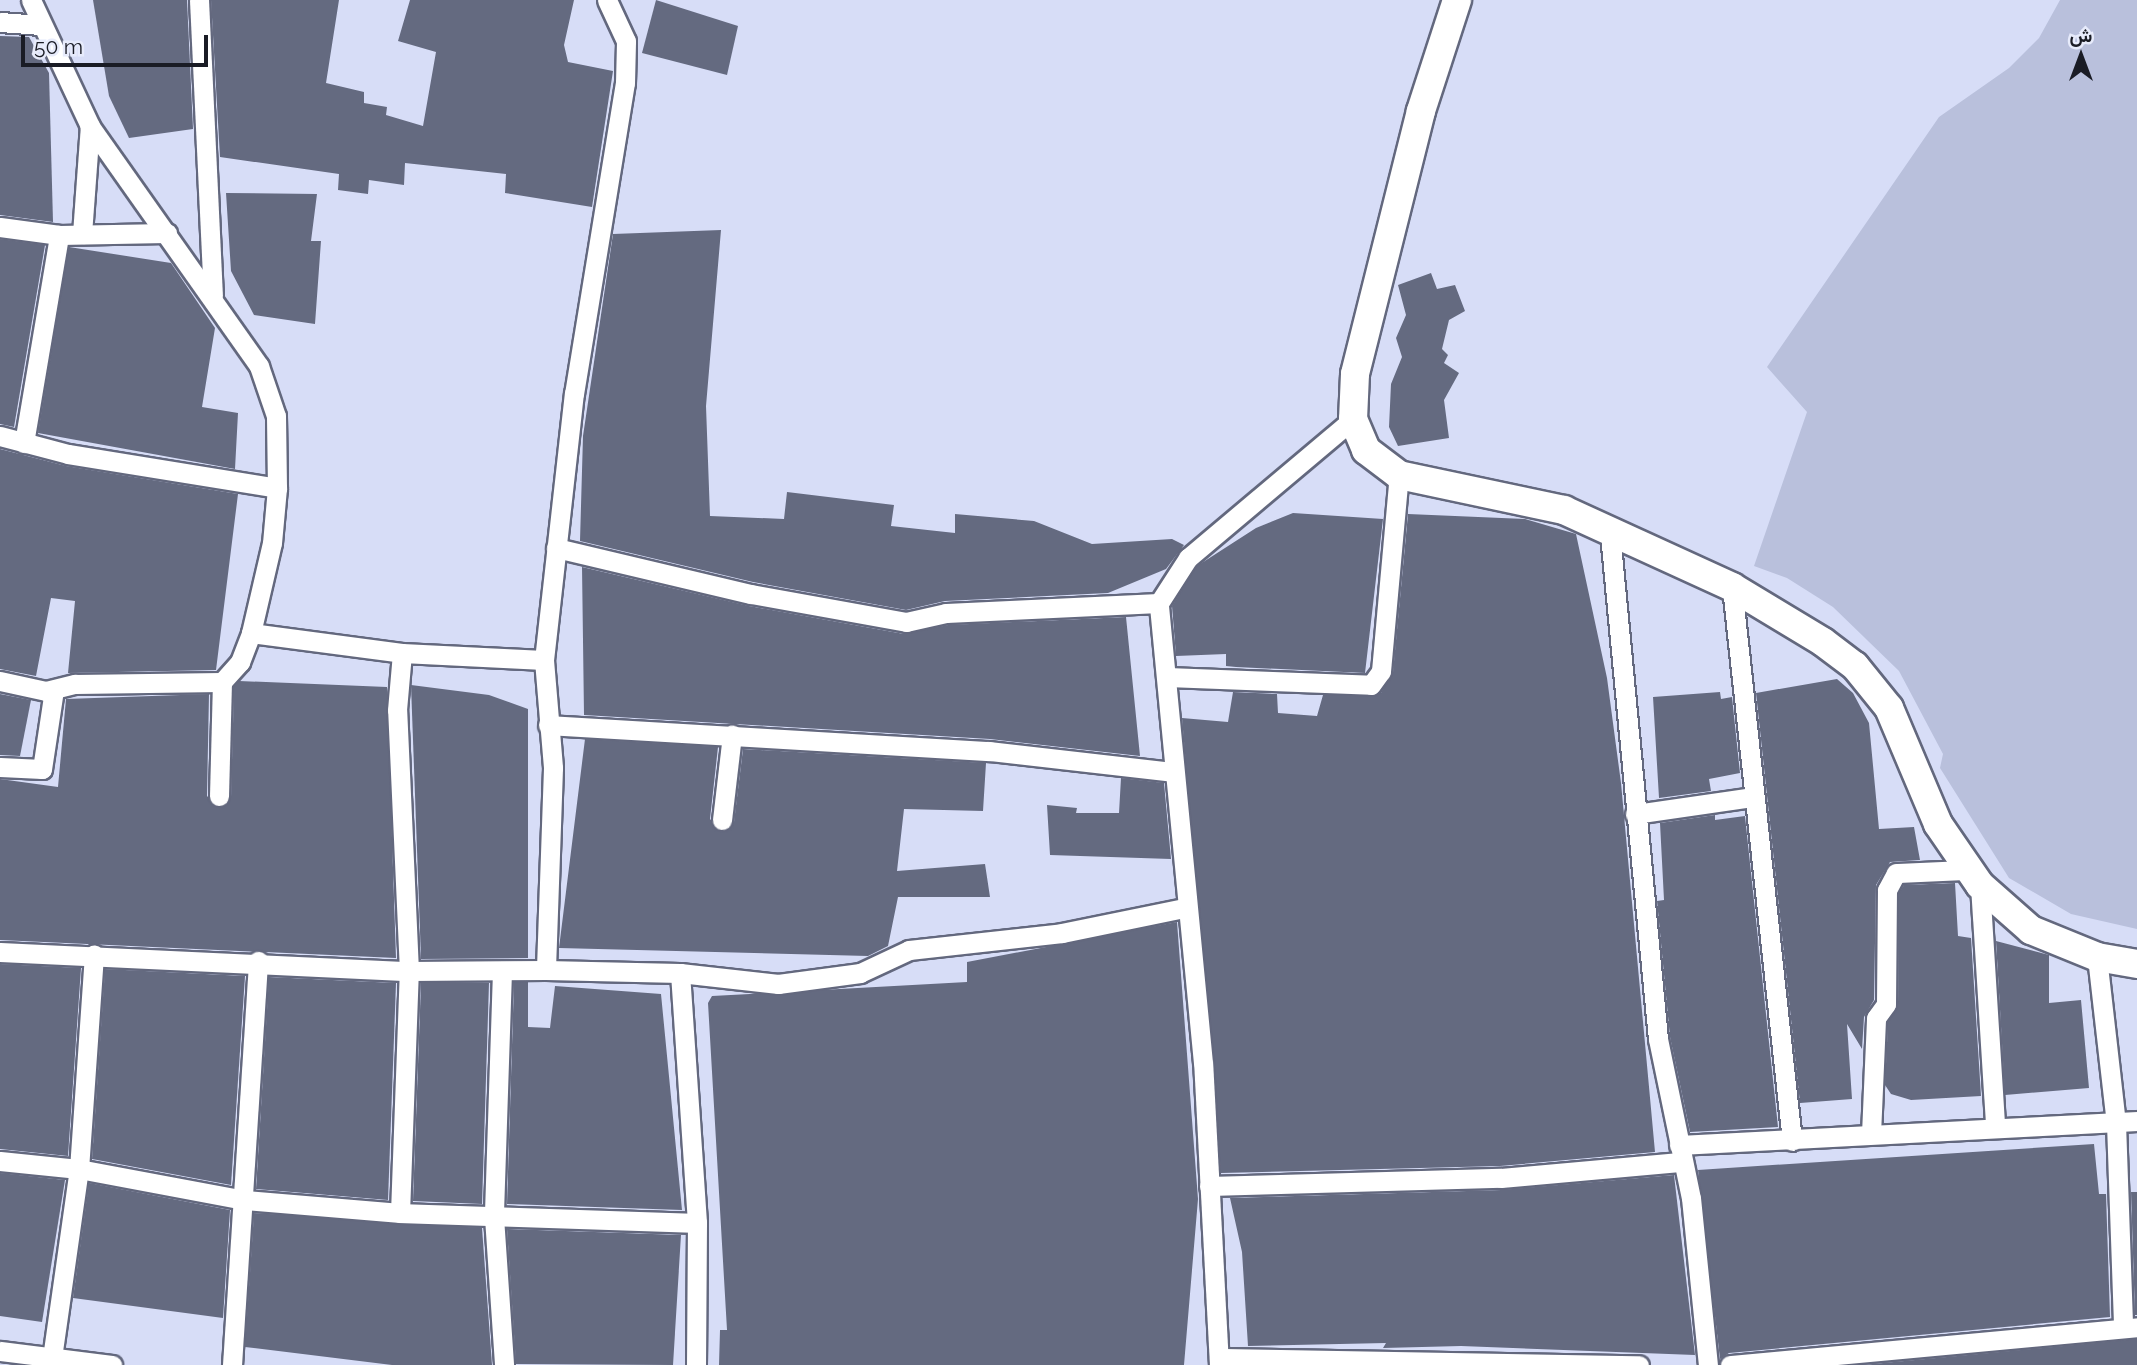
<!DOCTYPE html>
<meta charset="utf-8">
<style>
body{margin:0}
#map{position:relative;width:2137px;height:1365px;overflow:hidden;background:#d7ddf7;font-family:Raleway,Vazirmatn,sans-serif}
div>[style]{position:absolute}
.green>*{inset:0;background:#b9c0dc}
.building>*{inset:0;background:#646a80}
.roads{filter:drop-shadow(2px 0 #63687e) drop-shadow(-2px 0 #63687e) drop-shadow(0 2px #63687e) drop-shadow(0 -2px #63687e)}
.street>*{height:19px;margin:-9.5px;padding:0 9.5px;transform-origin:9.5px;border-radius:9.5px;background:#fff}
.secondary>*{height:28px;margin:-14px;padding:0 14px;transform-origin:14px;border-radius:14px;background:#fff}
span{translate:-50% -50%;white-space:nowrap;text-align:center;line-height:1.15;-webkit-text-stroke:5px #e7ebfb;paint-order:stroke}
.north{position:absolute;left:2046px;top:21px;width:70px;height:70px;-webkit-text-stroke:5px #e7ebfb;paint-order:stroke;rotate:0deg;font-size:19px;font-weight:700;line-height:28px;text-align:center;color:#1a1c25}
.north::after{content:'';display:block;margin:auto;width:24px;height:32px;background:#1a1c25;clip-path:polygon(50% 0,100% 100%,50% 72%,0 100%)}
.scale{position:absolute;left:21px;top:35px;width:187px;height:32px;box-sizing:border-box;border:4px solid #1a1c25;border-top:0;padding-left:9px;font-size:21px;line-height:24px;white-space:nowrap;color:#1a1c25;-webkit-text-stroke:5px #e7ebfb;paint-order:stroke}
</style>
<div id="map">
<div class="green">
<i style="clip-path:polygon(2060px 0,2137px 0,2137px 929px,2071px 914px,2009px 878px,1940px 768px,1943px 754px,1899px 671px,1833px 607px,1787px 578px,1754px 566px,1807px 412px,1767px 367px,1939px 117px,2009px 68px,2039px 38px)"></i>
</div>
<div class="building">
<i style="clip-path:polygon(93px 0,187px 0,193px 129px,129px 138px,109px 96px)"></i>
<i style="clip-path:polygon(211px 0,339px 0,326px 83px,364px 92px,364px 103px,387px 107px,386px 115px,423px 126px,436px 52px,398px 41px,410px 0,574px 0,564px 45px,568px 62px,613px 71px,592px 207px,505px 193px,506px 174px,405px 163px,404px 185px,369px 180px,368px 194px,338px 190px,339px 174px,220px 157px)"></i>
<i style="clip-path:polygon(656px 0,738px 26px,727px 75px,642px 53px)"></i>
<i style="clip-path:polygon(0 36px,29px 37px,49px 73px,53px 222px,0 215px)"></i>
<i style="clip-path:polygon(226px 193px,317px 194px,311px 241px,321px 241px,315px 324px,254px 315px,231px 271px)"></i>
<i style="clip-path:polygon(721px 230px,706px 406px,710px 516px,784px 519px,787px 492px,894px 505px,891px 526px,955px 533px,955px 514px,1034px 521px,1092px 544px,1172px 539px,1184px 545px,1166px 569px,1108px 593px,945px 601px,906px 610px,753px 582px,580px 541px,583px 436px,613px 234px)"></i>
<i style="clip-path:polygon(0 239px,45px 245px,14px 427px,0 424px)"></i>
<i style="clip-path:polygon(69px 247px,171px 263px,215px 328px,202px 407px,238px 413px,235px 469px,38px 433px)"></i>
<i style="clip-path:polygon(1431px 273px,1437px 289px,1455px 285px,1465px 311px,1449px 320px,1442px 349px,1448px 355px,1444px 363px,1459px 373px,1444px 400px,1449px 438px,1398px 446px,1389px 427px,1391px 384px,1402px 357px,1396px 338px,1406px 315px,1398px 285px)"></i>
<i style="clip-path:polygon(0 449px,66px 466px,238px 494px,216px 670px,68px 673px,75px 601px,51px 598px,36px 676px,0 669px)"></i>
<i style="clip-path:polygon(1293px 513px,1383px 519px,1365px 673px,1236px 667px,1226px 666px,1226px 654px,1176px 656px,1172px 606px,1197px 566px,1256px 528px)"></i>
<i style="clip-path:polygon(1408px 514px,1525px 519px,1576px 534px,1607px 678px,1621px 783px,1655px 1152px,1500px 1166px,1221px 1173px,1182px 718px,1228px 722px,1233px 692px,1277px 694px,1278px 713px,1317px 716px,1323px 695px,1381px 693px,1393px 672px)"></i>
<i style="clip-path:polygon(582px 567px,749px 606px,904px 634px,948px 625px,1126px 617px,1140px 756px,990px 739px,584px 715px)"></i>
<i style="clip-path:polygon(1837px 679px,1853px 693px,1869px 723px,1879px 829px,1914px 827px,1920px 860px,1890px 862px,1876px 885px,1874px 1000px,1864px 1017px,1862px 1049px,1847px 1024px,1852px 1099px,1800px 1103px,1756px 693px)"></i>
<i style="clip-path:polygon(239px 681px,387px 687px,396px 958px,0 940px,0 779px,58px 787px,66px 699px,209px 694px,207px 796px,219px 808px,231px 797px,234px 687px)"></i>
<i style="clip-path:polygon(411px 685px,489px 695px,528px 709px,528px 958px,421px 959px)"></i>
<i style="clip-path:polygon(1720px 692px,1721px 699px,1732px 697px,1740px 773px,1709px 779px,1711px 791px,1659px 798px,1653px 697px)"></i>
<i style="clip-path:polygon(0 694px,31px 700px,20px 756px,0 755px)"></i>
<i style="clip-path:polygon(585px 739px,718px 747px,710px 819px,721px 832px,734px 822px,743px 749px,986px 763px,983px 811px,904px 809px,897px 871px,985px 864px,990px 897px,898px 897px,888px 946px,868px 956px,559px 948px)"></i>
<i style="clip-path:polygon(1121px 778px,1164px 783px,1171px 859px,1050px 855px,1047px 805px,1077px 808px,1076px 813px,1119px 813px)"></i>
<i style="clip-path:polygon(1715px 815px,1715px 820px,1745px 816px,1778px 1127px,1690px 1132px,1670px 1037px,1657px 901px,1664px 900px,1660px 823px)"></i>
<i style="clip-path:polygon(1955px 883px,1958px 936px,1971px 938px,1981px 1096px,1911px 1100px,1891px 1094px,1885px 1085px,1888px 1022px,1898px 1004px,1899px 893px,1904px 885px)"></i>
<i style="clip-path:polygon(1177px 922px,1198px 1199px,1184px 1365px,719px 1365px,720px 1330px,727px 1330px,708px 1003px,712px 996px,967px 982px,967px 962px)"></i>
<i style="clip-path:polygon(1996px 941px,2049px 955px,2049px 1003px,2081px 1000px,2089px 1088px,2005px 1095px)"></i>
<i style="clip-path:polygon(0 964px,81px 968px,68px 1156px,0 1149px)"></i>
<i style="clip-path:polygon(105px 969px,245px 976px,231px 1185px,92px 1159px)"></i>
<i style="clip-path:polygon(269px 977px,396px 983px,388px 1200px,256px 1189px)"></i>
<i style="clip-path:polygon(514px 982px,528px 982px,528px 1027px,550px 1028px,555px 986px,661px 994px,682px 1210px,507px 1204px)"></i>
<i style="clip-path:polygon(421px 983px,489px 983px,482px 1204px,413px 1201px)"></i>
<i style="clip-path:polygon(2094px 1144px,2099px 1194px,2106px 1194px,2110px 1317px,1729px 1353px,1720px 1359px,1698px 1170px)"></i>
<i style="clip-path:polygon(0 1173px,65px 1180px,42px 1322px,0 1316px)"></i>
<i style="clip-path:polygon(1674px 1175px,1695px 1355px,1461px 1346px,1383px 1348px,1386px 1343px,1248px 1346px,1242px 1252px,1230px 1198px,1501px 1190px)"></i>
<i style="clip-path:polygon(89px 1183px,230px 1210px,223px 1318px,73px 1298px)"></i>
<i style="clip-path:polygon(2131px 1192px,2137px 1192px,2137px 1315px,2135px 1315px)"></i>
<i style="clip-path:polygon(254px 1213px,482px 1228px,492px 1365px,392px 1365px,245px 1347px)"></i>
<i style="clip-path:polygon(507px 1229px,681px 1235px,673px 1365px,516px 1364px)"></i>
<i style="clip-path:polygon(2137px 1339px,2137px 1365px,1862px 1365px)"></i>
</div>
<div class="roads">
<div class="street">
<i style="left:199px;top:0;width:296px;rotate:87.3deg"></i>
<i style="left:0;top:22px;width:41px;rotate:4.2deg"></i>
<i style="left:0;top:227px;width:60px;rotate:7.7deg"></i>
<i style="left:59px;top:235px;width:108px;rotate:-1.1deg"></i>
<i style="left:82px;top:234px;width:108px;rotate:-85.8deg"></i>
<i style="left:0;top:436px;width:70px;rotate:14.8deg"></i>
<i style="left:68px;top:454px;width:212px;rotate:9.2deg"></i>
<i style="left:24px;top:443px;width:211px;rotate:-80.4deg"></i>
<i style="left:1610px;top:534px;width:507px;rotate:84.57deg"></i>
<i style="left:1658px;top:1039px;width:162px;rotate:78.3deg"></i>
<i style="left:1691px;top:1198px;width:168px;rotate:84.2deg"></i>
<i style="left:556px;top:548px;width:200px;rotate:13.3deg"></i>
<i style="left:751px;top:594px;width:158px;rotate:10.2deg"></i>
<i style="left:906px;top:622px;width:41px;rotate:-12.7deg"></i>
<i style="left:946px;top:613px;width:213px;rotate:-2.7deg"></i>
<i style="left:1732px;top:587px;width:557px;rotate:83.82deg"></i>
<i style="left:251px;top:633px;width:152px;rotate:7.5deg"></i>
<i style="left:402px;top:653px;width:142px;rotate:2.8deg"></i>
<i style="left:544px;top:660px;width:108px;rotate:85.2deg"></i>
<i style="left:553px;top:768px;width:202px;rotate:92deg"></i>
<i style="left:546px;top:970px;width:134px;rotate:1.3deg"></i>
<i style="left:680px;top:973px;width:251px;rotate:86.1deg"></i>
<i style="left:697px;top:1223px;width:142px;rotate:90.4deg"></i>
<i style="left:544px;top:660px;width:268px;rotate:-83.6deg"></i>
<i style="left:574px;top:394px;width:315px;rotate:-80.7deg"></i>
<i style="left:625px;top:83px;width:42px;rotate:-88.6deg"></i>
<i style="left:626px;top:41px;width:45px;rotate:-114.9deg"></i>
<i style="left:1167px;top:677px;width:204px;rotate:2.2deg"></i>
<i style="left:1371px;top:685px;width:17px;rotate:-54deg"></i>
<i style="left:1381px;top:671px;width:197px;rotate:-84.8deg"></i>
<i style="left:0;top:681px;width:47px;rotate:12.3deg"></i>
<i style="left:46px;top:691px;width:30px;rotate:-14deg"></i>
<i style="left:75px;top:684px;width:147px;rotate:-0.8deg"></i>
<i style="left:222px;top:682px;width:27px;rotate:-48deg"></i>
<i style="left:240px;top:662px;width:31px;rotate:-69deg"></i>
<i style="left:251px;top:633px;width:92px;rotate:-76.9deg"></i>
<i style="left:272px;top:543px;width:55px;rotate:-84.8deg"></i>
<i style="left:277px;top:488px;width:72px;rotate:-90.8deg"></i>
<i style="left:276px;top:416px;width:53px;rotate:-108.8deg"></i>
<i style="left:259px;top:366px;width:294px;rotate:-125.2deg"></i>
<i style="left:90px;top:126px;width:139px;rotate:-115.1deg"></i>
<i style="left:548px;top:725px;width:442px;rotate:3.4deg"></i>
<i style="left:989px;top:751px;width:186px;rotate:6.5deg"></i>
<i style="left:0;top:767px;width:42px;rotate:2.7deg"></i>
<i style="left:42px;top:769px;width:80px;rotate:-81.4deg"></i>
<i style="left:219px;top:796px;width:114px;rotate:-88.5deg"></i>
<i style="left:1635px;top:814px;width:119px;rotate:-8.2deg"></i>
<i style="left:722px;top:820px;width:86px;rotate:-83.3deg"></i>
<i style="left:1980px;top:885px;width:240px;rotate:86.4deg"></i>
<i style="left:0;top:952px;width:409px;rotate:2.7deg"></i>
<i style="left:409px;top:971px;width:137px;rotate:-0.4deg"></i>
<i style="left:2097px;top:957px;width:167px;rotate:83.5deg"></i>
<i style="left:2116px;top:1123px;width:205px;rotate:88deg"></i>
<i style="left:502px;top:971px;width:246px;rotate:91.9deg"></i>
<i style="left:494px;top:1217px;width:148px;rotate:86.1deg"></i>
<i style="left:680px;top:973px;width:99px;rotate:6.4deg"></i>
<i style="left:778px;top:984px;width:83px;rotate:-7.6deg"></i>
<i style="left:860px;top:973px;width:54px;rotate:-25.1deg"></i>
<i style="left:909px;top:950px;width:154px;rotate:-6.3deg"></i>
<i style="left:1062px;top:933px;width:125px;rotate:-11.6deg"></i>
<i style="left:1871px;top:1134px;width:116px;rotate:-87.5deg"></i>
<i style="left:1876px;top:1018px;width:17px;rotate:-54deg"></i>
<i style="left:1886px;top:1004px;width:114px;rotate:-89.5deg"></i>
<i style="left:1887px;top:890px;width:19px;rotate:-62deg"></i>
<i style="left:1896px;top:873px;width:70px;rotate:-2.5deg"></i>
<i style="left:1679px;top:1145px;width:459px;rotate:-3deg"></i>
<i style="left:0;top:1161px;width:79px;rotate:5.8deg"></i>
<i style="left:79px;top:1169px;width:169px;rotate:10.6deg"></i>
<i style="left:245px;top:1200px;width:156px;rotate:4.8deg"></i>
<i style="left:400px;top:1213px;width:297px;rotate:1.9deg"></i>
<i style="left:1209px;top:1186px;width:292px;rotate:-1.6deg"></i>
<i style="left:1501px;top:1178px;width:182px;rotate:-5.1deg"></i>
<i style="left:400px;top:1213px;width:242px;rotate:-87.9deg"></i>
<i style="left:409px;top:971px;width:261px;rotate:-92.6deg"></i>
<i style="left:397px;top:710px;width:57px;rotate:-85deg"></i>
<i style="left:0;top:1351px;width:113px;rotate:7.1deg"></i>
<i style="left:52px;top:1358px;width:191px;rotate:-81.9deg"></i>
<i style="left:79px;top:1169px;width:215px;rotate:-86deg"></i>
<i style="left:1219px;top:1358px;width:420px;rotate:1deg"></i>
<i style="left:232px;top:1365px;width:405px;rotate:-86.3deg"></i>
<i style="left:1219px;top:1365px;width:302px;rotate:-93deg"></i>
<i style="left:1203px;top:1063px;width:462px;rotate:-95.5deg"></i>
<i style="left:1159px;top:603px;width:54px;rotate:-57.2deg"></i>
<i style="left:1188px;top:558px;width:216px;rotate:-40.1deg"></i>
<i style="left:1730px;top:1365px;width:409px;rotate:-5.3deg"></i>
</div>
<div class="secondary">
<i style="left:1457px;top:0;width:117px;rotate:108deg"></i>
<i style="left:1421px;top:111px;width:271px;rotate:104.1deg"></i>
<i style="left:1355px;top:374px;width:45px;rotate:92.5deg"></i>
<i style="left:1353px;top:419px;width:34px;rotate:67deg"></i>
<i style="left:1366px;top:450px;width:41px;rotate:37.1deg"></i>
<i style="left:1399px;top:475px;width:169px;rotate:12deg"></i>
<i style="left:1564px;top:510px;width:185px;rotate:24.6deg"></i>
<i style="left:1732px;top:587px;width:106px;rotate:31.1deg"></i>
<i style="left:1823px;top:642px;width:40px;rotate:37deg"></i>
<i style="left:1855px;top:666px;width:54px;rotate:51deg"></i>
<i style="left:1889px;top:708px;width:126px;rotate:67.1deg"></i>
<i style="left:1938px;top:824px;width:74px;rotate:55.5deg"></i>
<i style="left:1980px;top:885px;width:68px;rotate:41.4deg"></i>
<i style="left:2031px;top:930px;width:71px;rotate:22.2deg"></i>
<i style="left:2097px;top:957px;width:41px;rotate:9.9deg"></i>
</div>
</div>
<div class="north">ش</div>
<div class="scale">50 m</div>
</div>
